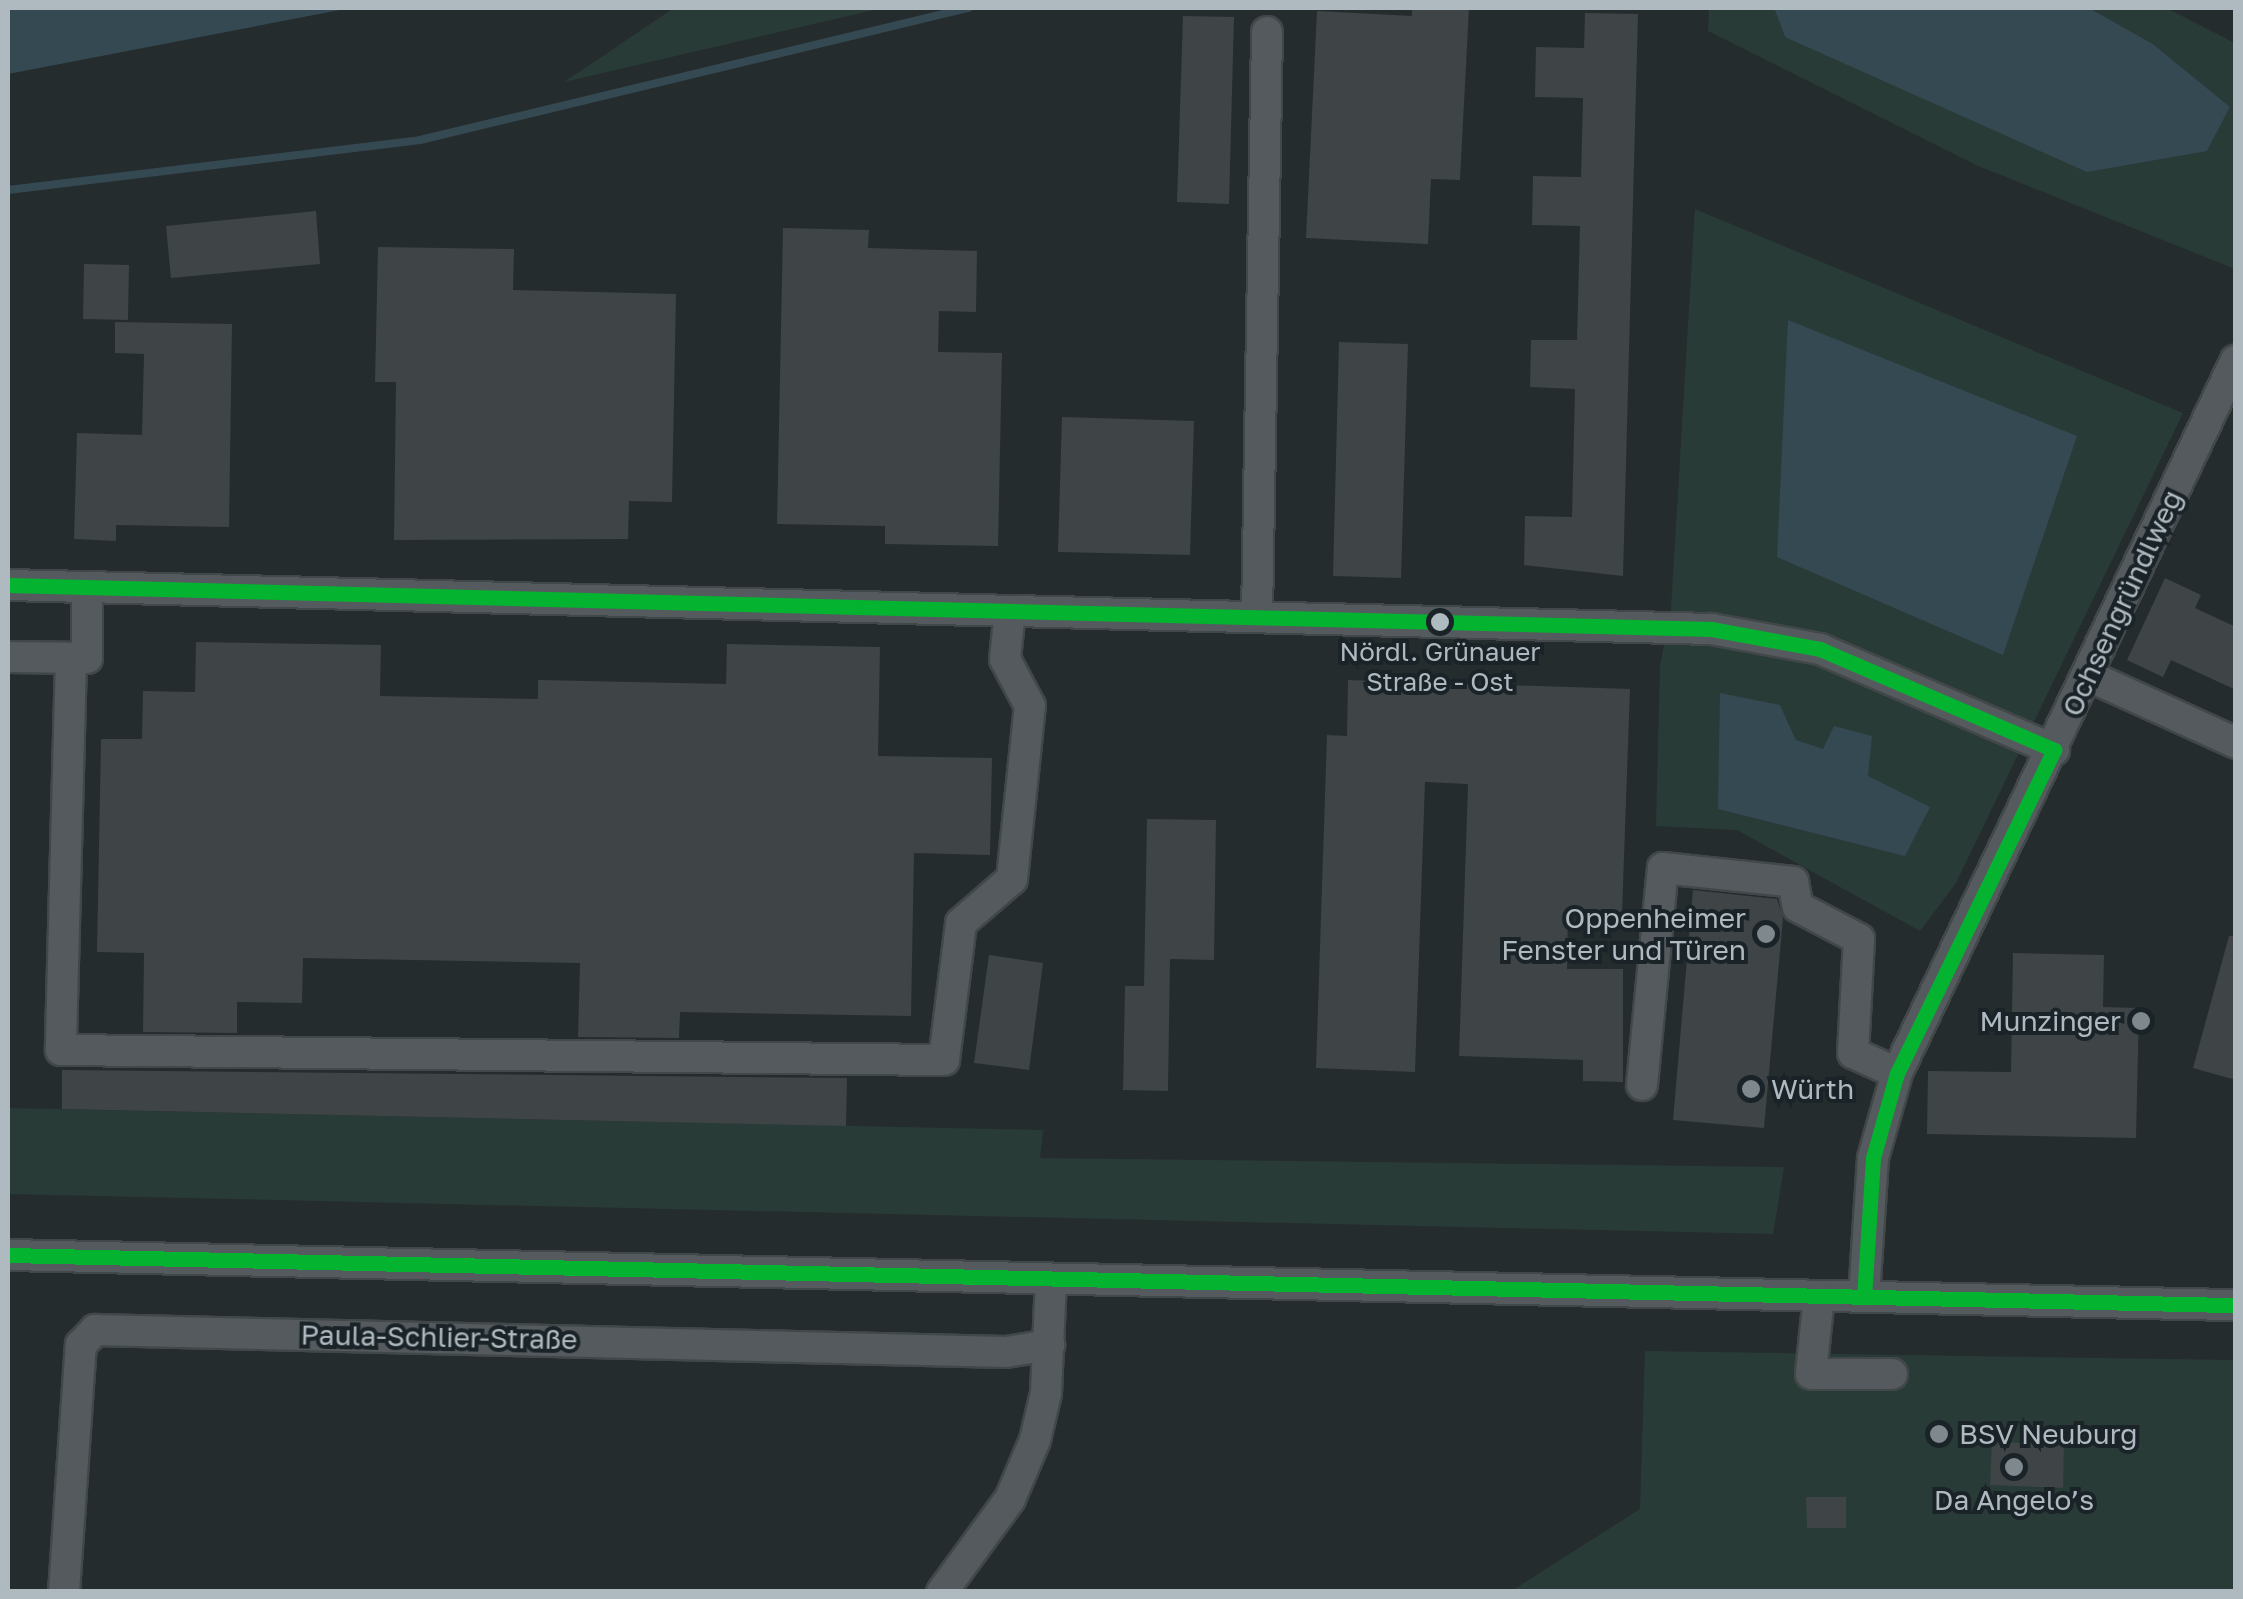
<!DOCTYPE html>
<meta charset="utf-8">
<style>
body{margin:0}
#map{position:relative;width:2243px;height:1599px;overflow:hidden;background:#252c2e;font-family:"Golos Text",sans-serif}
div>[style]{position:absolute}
.green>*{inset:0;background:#293b36}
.water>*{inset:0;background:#354953}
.stream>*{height:8px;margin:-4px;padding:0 4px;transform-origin:4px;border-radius:4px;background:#354953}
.building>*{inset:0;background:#3f4446}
.roads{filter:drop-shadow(2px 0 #424749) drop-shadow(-2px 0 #424749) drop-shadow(0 2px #424749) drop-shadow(0 -2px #424749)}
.minor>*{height:30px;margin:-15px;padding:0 15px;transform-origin:15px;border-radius:15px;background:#545a5d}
.bus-1>*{height:15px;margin:-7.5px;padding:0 7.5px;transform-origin:7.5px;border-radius:7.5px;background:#04b431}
.dots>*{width:28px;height:28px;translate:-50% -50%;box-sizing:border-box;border:5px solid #1a2328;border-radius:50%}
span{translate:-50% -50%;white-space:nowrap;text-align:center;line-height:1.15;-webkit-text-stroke:8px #1a2328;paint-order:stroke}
.bus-label{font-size:26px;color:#afbac0}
.street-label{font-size:28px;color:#afbac0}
.poi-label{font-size:28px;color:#afbac0}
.right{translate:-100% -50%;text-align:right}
.left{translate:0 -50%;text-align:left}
.frame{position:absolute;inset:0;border:10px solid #afbac0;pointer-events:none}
</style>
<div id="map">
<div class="green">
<i style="clip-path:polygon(674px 8px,882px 8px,564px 82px)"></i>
<i style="clip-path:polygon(1709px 8px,1774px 8px,1785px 37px,2207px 151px,2230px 107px,2153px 44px,2089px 8px,2166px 8px,2235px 43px,2235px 269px,1976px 165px,1708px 31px)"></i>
<i style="clip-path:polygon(evenodd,1695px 209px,2183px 413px,1956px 883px,1920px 931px,1737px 830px,1656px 826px,1660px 666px,1671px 609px,1695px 209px,1780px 705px,1796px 740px,1867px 776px,1718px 809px,1780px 705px)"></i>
<i style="clip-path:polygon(8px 1108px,1043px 1130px,1040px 1158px,1784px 1167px,1773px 1234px,8px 1194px)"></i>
<i style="clip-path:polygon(1645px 1351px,2235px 1360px,2235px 1591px,1510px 1592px,1640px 1509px)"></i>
</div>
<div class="water">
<i style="clip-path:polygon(8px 8px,350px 8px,8px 74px)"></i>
<i style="clip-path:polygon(1774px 8px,2089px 8px,2153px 44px,2230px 107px,2207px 151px,2087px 172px,1785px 37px)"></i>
<i style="clip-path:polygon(1788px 320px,2077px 436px,2003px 655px,1777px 557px)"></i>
<i style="clip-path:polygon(1720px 693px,1780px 705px,1796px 740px,1823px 749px,1834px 726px,1872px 736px,1868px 776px,1930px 807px,1905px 856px,1718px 809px)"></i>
</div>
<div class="stream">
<i style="left:8px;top:190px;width:415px;rotate:-6.9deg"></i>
<i style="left:420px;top:140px;width:564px;rotate:-13.54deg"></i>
</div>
<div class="building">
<i style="clip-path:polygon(1412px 8px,1469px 8px,1460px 180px,1431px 179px,1428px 244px,1306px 238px,1317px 11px,1412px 16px)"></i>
<i style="clip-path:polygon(1585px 13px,1638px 14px,1623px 576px,1524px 565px,1525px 516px,1572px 517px,1575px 389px,1530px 387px,1531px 340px,1577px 340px,1580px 226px,1532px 225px,1533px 176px,1581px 177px,1583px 98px,1535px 97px,1536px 47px,1584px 48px)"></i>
<i style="clip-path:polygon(1183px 16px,1234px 17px,1229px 204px,1177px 202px)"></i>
<i style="clip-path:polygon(316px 211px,320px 264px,171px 278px,166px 226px)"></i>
<i style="clip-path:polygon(783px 228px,869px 230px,868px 248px,977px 251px,976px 312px,939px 311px,938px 352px,1002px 353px,998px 546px,885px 544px,885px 526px,777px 524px)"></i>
<i style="clip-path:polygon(378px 247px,514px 249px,513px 290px,676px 294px,672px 502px,629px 501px,628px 539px,394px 540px,396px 382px,375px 382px)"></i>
<i style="clip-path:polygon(84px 264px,129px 265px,128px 320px,83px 319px)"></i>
<i style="clip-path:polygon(115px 322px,232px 324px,229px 527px,116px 525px,116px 541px,74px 539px,77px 433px,142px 435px,144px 354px,115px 353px)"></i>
<i style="clip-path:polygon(1339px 342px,1408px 344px,1401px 578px,1333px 576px)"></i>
<i style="clip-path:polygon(1062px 417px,1194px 421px,1190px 555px,1058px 552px)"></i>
<i style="clip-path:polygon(2165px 578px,2201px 595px,2195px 608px,2236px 627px,2236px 690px,2171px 660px,2163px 677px,2127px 660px)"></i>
<i style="clip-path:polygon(196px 642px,381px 645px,380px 696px,538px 699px,538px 680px,726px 684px,727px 644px,880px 647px,878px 756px,992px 758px,990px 855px,914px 853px,911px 1016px,680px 1012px,679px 1038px,578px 1037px,580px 963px,303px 958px,302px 1003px,237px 1002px,237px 1033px,143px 1032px,144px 953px,97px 952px,101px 739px,142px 739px,143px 691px,195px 692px)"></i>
<i style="clip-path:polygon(1348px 680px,1630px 689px,1622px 913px,1568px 911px,1567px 969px,1623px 969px,1623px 1082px,1583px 1081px,1583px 1060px,1459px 1056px,1468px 784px,1425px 782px,1415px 1072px,1316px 1068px,1327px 735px,1347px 736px)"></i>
<i style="clip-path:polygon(1147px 819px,1216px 820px,1214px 960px,1170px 959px,1168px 1091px,1123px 1090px,1125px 986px,1144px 986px)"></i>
<i style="clip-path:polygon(1693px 890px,1777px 899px,1783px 918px,1764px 1128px,1673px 1120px)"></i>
<i style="clip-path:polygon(2229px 936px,2236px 936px,2236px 1080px,2193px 1068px)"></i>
<i style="clip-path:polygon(2013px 953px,2104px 955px,2103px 1007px,2139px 1008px,2136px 1138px,1927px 1134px,1928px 1071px,2011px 1072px)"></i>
<i style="clip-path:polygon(989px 955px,1043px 963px,1029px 1070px,974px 1063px)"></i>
<i style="clip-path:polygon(62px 1070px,847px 1078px,846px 1126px,62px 1109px)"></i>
<i style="clip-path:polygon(1992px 1442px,2064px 1444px,2063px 1488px,1990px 1485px)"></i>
<i style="clip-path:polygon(1806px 1497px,1846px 1497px,1846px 1528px,1807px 1528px)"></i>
</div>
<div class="roads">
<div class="minor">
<i style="left:8px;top:585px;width:1704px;rotate:1.48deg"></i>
<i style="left:1711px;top:629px;width:111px;rotate:10.4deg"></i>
<i style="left:1820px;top:649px;width:255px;rotate:23.3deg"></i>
<i style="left:1257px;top:617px;width:585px;rotate:-89.02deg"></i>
<i style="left:8px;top:657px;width:79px;rotate:0.7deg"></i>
<i style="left:87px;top:658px;width:71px;rotate:-90deg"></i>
<i style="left:71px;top:659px;width:391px;rotate:91.5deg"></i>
<i style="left:61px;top:1050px;width:883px;rotate:0.65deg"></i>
<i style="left:944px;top:1060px;width:138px;rotate:-82.9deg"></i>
<i style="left:961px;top:923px;width:67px;rotate:-40.8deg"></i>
<i style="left:1012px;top:879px;width:174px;rotate:-84.1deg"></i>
<i style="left:1030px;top:706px;width:53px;rotate:-118deg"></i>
<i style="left:1005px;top:659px;width:48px;rotate:-84.1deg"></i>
<i style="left:2089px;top:676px;width:162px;rotate:24.5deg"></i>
<i style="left:1642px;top:1085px;width:218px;rotate:-84.5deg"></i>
<i style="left:1663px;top:868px;width:131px;rotate:6.1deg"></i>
<i style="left:1793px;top:882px;width:25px;rotate:79deg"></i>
<i style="left:1798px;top:907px;width:69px;rotate:27.7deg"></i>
<i style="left:1859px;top:939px;width:114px;rotate:93deg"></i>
<i style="left:1853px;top:1053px;width:48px;rotate:24.4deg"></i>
<i style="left:8px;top:1255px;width:2229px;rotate:1.29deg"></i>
<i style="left:1819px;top:1296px;width:78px;rotate:95.9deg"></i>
<i style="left:1811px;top:1374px;width:81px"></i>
<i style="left:1864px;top:1297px;width:139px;rotate:-86.3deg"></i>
<i style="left:1873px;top:1158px;width:88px;rotate:-74.2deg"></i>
<i style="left:1897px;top:1073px;width:789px;rotate:-64.57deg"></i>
<i style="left:64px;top:1592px;width:248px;rotate:-86.1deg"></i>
<i style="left:81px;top:1345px;width:21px;rotate:-47deg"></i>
<i style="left:95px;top:1330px;width:911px;rotate:1.38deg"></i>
<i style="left:1006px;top:1352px;width:44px;rotate:-9.2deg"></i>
<i style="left:942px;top:1592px;width:115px;rotate:-53.8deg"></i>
<i style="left:1010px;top:1499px;width:64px;rotate:-67deg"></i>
<i style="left:1035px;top:1440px;width:48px;rotate:-76.8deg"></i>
<i style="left:1046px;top:1393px;width:114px;rotate:-87.5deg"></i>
</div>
</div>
<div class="bus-1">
<i style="left:8px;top:585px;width:1704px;rotate:1.48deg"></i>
<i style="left:1711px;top:629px;width:111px;rotate:10.4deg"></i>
<i style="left:1820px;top:649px;width:255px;rotate:23.3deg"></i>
<i style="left:2054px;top:750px;width:359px;rotate:115.9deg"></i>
<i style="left:1897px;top:1073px;width:88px;rotate:105.8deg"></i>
<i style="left:1873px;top:1158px;width:139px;rotate:93.7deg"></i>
<i style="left:8px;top:1255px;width:2229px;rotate:1.29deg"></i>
</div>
<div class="dots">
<i style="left:1440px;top:622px;background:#afbac0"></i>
<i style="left:1766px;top:934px;background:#7f888d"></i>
<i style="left:2141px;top:1021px;background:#7f888d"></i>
<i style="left:1751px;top:1089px;background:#7f888d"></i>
<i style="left:1939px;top:1434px;background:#7f888d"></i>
<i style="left:2014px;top:1467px;background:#7f888d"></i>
</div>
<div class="bus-label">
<span style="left:1440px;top:667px">Nördl. Grünauer<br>Straße - Ost</span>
</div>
<div class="street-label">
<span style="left:2122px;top:603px;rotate:-65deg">Ochsengründlweg</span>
<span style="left:439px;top:1337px;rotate:1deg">Paula-Schlier-Straße</span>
</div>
<div class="poi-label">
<span class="right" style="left:1746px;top:934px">Oppenheimer<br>Fenster und Türen</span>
<span class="right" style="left:2121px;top:1021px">Munzinger</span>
<span class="left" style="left:1771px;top:1089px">Würth</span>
<span class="left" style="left:1959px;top:1434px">BSV Neuburg</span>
<span style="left:2014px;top:1500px">Da Angelo’s</span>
</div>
<div class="frame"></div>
</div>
